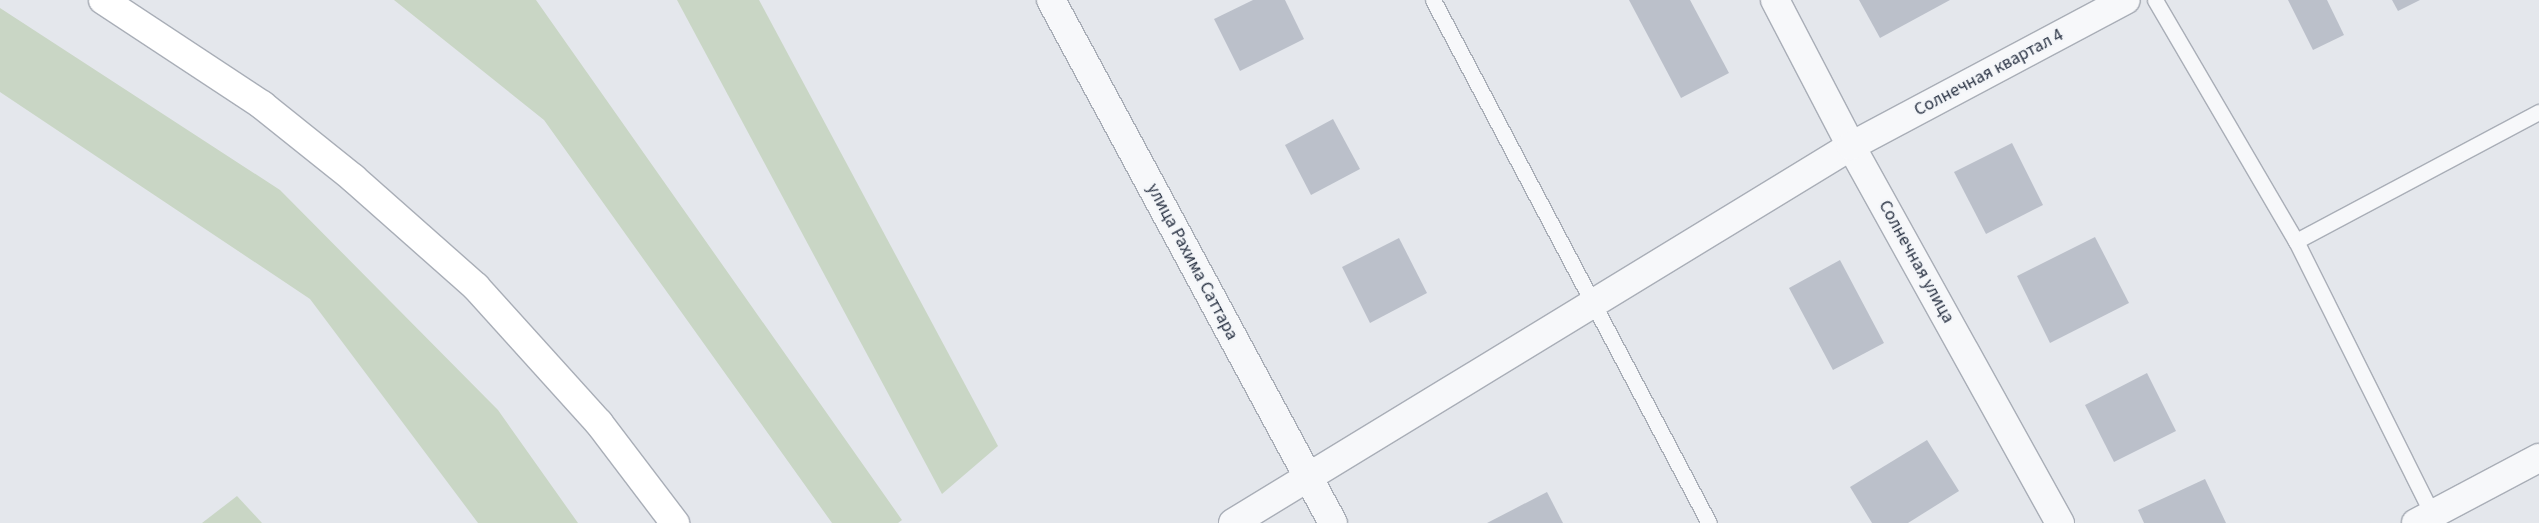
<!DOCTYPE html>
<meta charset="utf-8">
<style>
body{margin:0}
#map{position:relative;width:2539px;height:523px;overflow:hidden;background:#e4e7ec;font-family:"Source Sans 3",sans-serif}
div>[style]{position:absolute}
.green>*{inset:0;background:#c9d6c5}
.building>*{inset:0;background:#bbc0ca}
.roads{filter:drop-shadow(1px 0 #a9aeb7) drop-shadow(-1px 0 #a9aeb7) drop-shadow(0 1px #a9aeb7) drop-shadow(0 -1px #a9aeb7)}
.service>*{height:15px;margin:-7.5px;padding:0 7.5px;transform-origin:7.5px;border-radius:7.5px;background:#f7f8fa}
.minor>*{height:28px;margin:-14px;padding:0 14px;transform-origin:14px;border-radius:14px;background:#f7f8fa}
.secondary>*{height:28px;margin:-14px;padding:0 14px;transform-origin:14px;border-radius:14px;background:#fff}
span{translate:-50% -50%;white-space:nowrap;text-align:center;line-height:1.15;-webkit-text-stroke:4.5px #f4f6f9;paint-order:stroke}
.street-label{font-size:18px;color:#2b3445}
</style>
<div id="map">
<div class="green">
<i style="clip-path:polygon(394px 0,536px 0,902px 520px,898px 523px,832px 523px,544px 120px)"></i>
<i style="clip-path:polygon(677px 0,759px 0,998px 446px,942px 494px)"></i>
<i style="clip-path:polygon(0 8px,280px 190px,498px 410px,578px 523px,478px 523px,310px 299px,0 92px)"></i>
<i style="clip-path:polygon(237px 496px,262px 523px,202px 523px)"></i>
</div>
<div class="building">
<i style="clip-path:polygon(1253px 0,1285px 0,1304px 39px,1240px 71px,1214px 19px)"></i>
<i style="clip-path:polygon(1629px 0,1690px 0,1729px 73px,1681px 98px)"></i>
<i style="clip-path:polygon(1859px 0,1950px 0,1880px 38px)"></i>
<i style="clip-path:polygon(2288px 0,2327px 0,2344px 35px,2313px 50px)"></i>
<i style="clip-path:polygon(2392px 0,2420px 0,2398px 11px)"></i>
<i style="clip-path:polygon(1333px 119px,1360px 169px,1311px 195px,1285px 145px)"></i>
<i style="clip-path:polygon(2012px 143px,2043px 205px,1986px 234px,1954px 172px)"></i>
<i style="clip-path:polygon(2095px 237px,2129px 303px,2050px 343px,2017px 276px)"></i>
<i style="clip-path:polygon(1399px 238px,1427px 293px,1370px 323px,1342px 267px)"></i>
<i style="clip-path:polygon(1840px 260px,1884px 343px,1833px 370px,1789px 288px)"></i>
<i style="clip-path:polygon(2147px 373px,2176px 431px,2114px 462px,2085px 405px)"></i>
<i style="clip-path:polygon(1927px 440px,1959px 491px,1908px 523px,1872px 523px,1850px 487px)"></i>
<i style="clip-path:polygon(2205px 479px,2226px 523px,2144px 523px,2138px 510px)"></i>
<i style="clip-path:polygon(1547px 492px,1563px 523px,1487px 523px)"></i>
</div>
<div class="roads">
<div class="service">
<i style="left:1433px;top:0;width:591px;rotate:62.18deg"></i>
<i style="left:2155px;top:0;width:279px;rotate:59.7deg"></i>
<i style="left:2296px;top:241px;width:312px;rotate:63.5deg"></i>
<i style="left:2296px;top:241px;width:275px;rotate:-28deg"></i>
</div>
<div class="minor">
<i style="left:1051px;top:0;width:594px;rotate:61.67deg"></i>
<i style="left:1775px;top:0;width:165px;rotate:62.5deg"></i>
<i style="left:1851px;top:146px;width:431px;rotate:61deg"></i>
<i style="left:1233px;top:523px;width:724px;rotate:-31.38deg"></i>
<i style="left:1851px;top:146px;width:311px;rotate:-28deg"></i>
<i style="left:2416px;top:523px;width:139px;rotate:-27.9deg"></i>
</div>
<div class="secondary">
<i style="left:103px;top:0;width:191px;rotate:33.4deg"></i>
<i style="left:262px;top:105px;width:117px;rotate:38.7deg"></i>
<i style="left:353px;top:178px;width:164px;rotate:41.5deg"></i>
<i style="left:476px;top:287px;width:183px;rotate:47.9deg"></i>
<i style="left:599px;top:423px;width:126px;rotate:52.8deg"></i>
</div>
</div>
<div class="street-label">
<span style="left:1989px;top:73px;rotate:-28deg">Солнечная квартал 4</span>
<span style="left:1192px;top:262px;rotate:62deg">улица Рахима Саттара</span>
<span style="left:1916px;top:262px;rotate:61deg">Солнечная улица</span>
</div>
</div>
